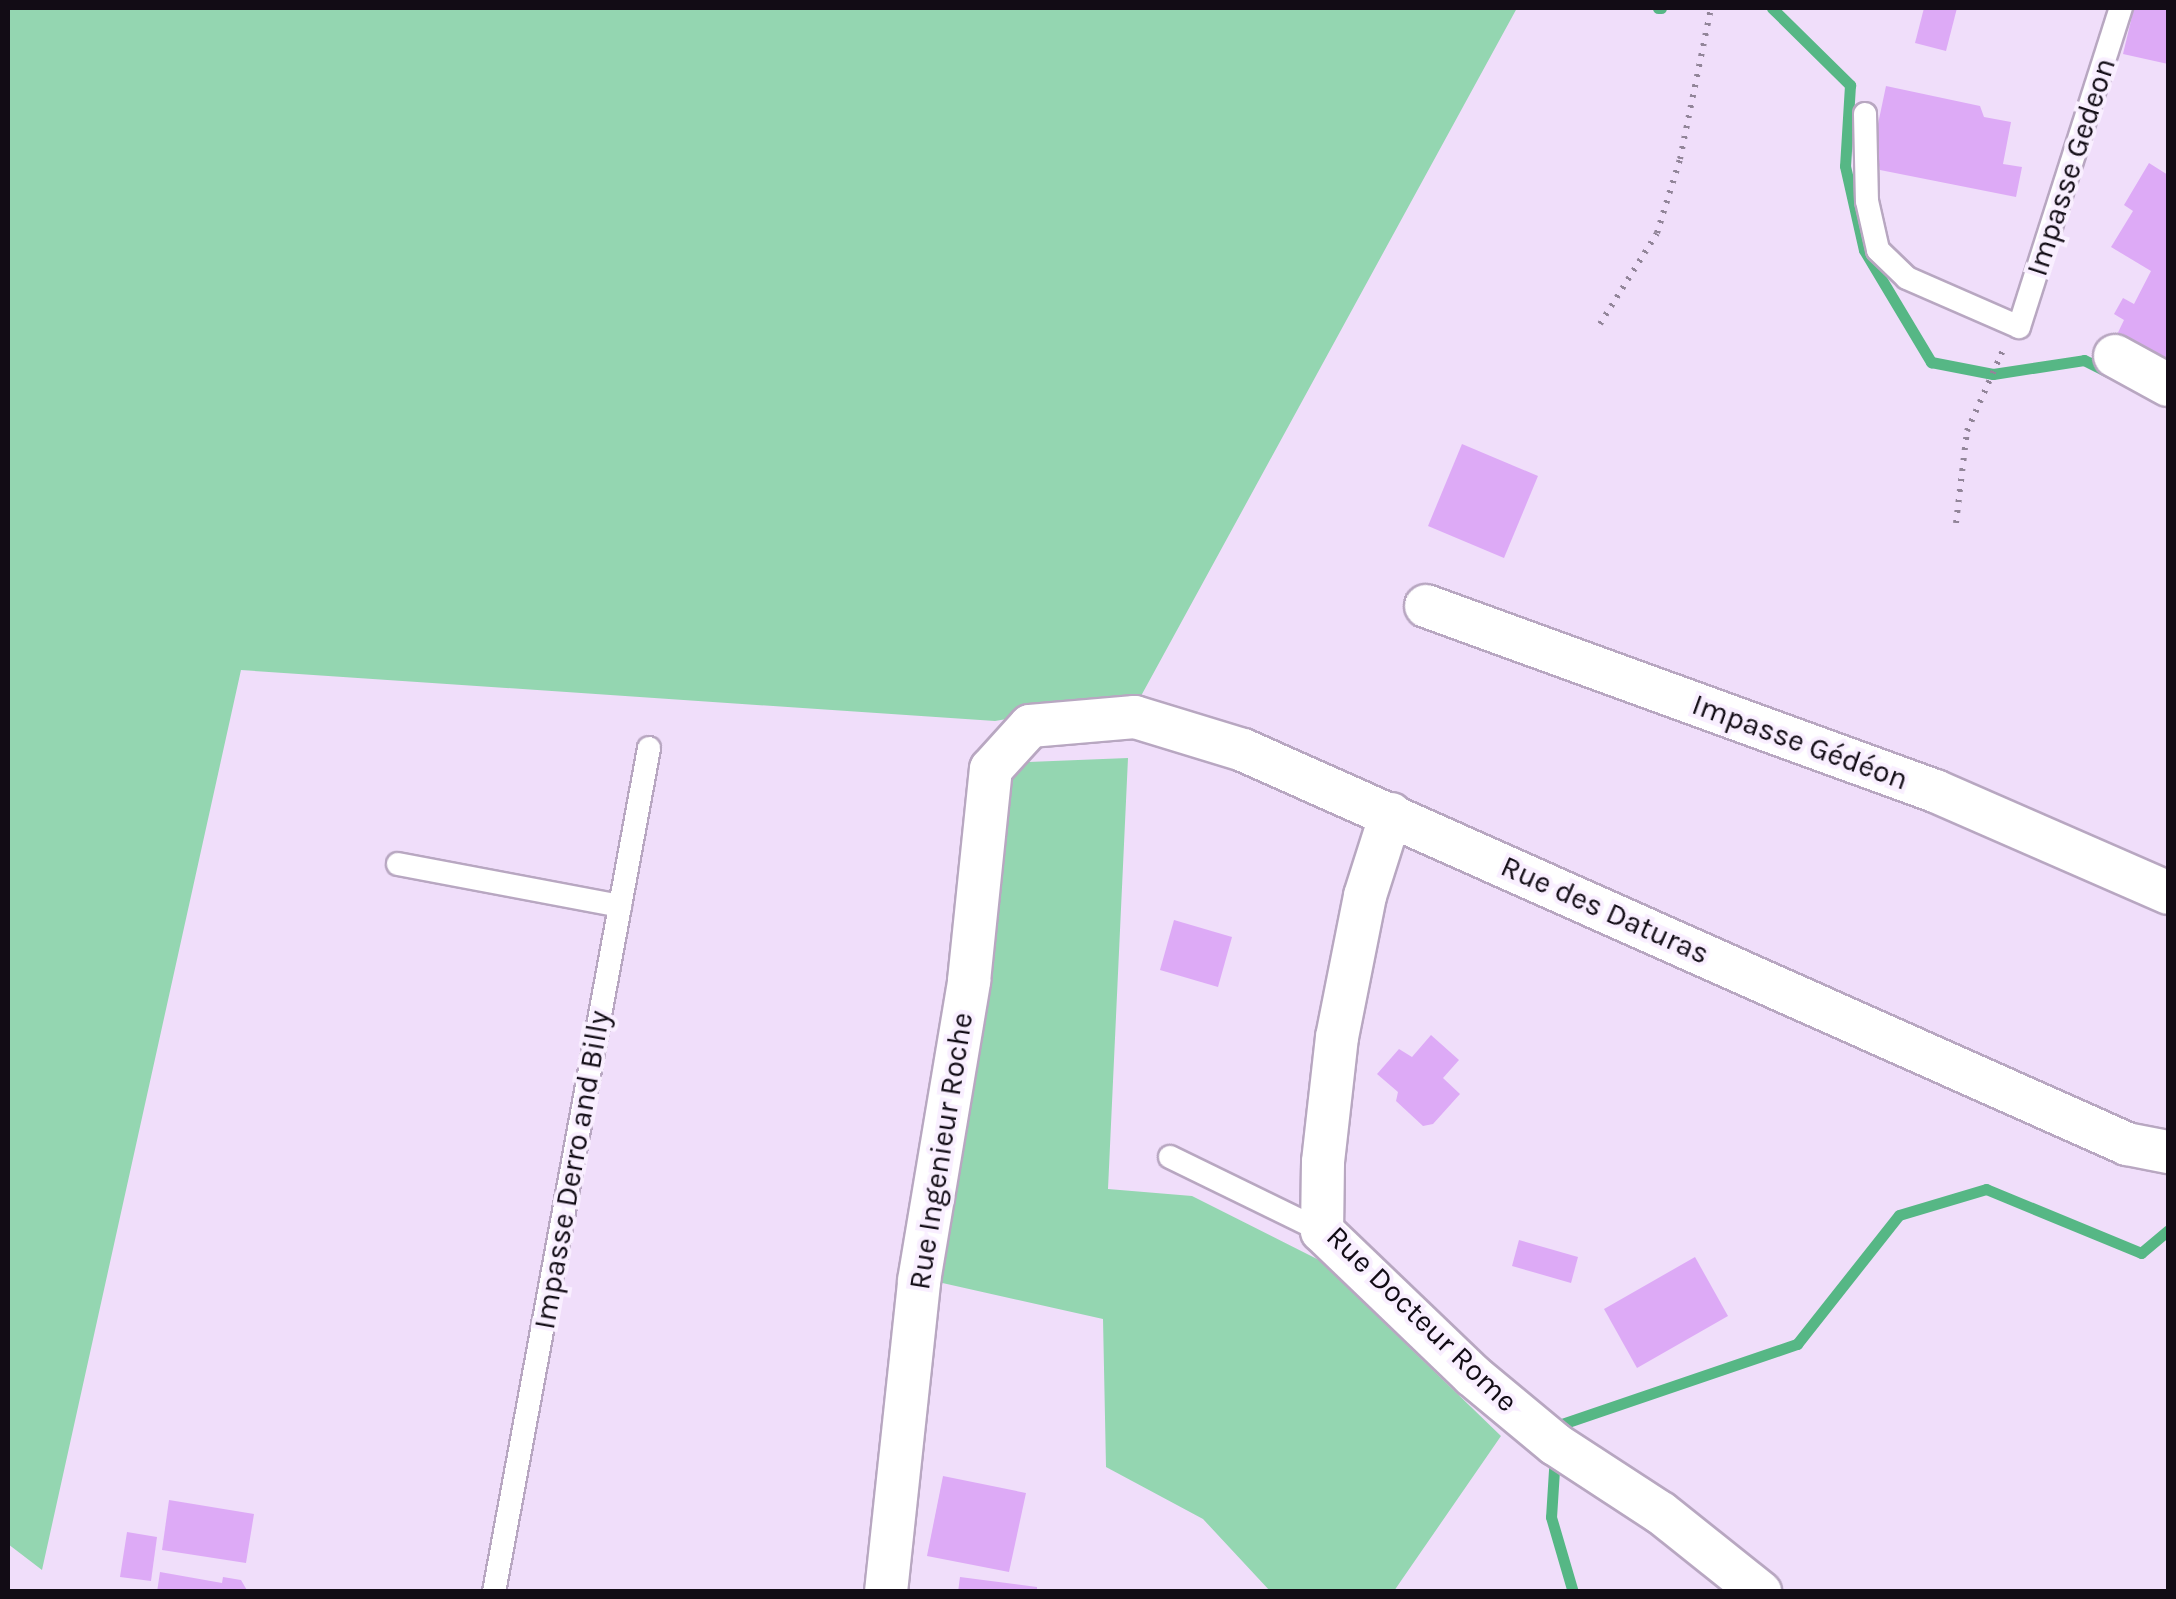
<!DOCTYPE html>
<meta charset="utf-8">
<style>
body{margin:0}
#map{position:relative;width:2176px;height:1599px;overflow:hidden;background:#f0defa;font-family:Karla,sans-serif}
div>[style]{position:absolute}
.green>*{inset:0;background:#94d6b1}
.stream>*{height:11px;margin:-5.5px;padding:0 5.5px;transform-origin:5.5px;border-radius:5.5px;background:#56b785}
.building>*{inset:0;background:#ddaaf6}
.path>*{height:6px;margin-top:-3px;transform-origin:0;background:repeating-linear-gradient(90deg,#928599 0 2.5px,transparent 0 10.5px)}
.roads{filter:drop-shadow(2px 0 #b8a7c1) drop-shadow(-2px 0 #b8a7c1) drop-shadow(0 2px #b8a7c1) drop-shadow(0 -2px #b8a7c1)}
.lane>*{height:22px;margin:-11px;padding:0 11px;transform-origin:11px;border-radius:11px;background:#fff}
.street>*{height:42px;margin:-21px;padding:0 21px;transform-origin:21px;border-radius:21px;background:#fff}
span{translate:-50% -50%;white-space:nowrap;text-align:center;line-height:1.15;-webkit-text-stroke:8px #f9efff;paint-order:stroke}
.street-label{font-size:30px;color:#120c15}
.frame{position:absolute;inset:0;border:10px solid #120c15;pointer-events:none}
</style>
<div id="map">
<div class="green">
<i style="clip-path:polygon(8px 8px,1517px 8px,1141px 696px,995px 721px,241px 670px,42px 1570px,8px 1544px)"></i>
<i style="clip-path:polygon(1128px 758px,1108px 1189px,1192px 1196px,1319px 1260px,1501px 1436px,1394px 1591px,1270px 1591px,1203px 1519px,1106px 1467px,1103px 1319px,938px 1282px,1005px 763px)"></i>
</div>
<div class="stream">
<i style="left:1658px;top:8px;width:3px"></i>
<i style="left:1772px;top:8px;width:110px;rotate:44.6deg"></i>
<i style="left:1850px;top:85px;width:81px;rotate:93.5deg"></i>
<i style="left:1845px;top:166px;width:86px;rotate:77.3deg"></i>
<i style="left:1864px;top:250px;width:131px;rotate:59.1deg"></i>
<i style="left:1931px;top:362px;width:63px;rotate:11deg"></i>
<i style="left:1993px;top:374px;width:92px;rotate:-8.7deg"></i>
<i style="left:2084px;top:360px;width:28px;rotate:27deg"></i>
<i style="left:1556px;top:1431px;width:5px;rotate:-90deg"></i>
<i style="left:1556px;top:1426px;width:255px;rotate:-18.8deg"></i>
<i style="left:1797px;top:1344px;width:164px;rotate:-51.7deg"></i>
<i style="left:1899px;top:1215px;width:91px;rotate:-16.6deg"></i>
<i style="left:1986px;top:1189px;width:168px;rotate:22.4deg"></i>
<i style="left:2141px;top:1253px;width:35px;rotate:-40deg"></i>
<i style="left:1555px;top:1454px;width:63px;rotate:93.6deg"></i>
<i style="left:1551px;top:1517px;width:78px;rotate:73.7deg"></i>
</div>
<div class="building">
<i style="clip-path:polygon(1924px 8px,1957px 8px,1946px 51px,1915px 43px)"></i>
<i style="clip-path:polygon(2134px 8px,2168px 8px,2168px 64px,2123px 54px)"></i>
<i style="clip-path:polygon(1886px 86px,1980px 106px,1984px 117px,2011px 122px,2003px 164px,2022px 167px,2016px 197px,1880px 170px,1874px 143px)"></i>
<i style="clip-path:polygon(2149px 163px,2168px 175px,2168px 365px,2113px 343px,2124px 320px,2114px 314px,2123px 298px,2134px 304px,2151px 271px,2111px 247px,2133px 211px,2124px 205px)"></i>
<i style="clip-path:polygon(1462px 444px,1538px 476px,1504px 558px,1428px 526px)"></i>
<i style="clip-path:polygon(1174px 920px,1232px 937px,1218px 987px,1160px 970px)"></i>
<i style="clip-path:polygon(1431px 1035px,1459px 1060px,1443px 1078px,1460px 1094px,1433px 1124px,1423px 1126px,1396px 1101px,1398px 1092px,1377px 1074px,1399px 1049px,1412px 1057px)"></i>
<i style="clip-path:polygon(1519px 1240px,1578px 1257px,1571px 1283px,1512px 1266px)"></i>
<i style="clip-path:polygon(1695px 1257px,1728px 1316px,1637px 1368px,1604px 1309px)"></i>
<i style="clip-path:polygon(943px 1476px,1026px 1493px,1009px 1572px,927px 1556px)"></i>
<i style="clip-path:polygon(169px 1500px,254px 1514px,246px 1563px,162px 1550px)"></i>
<i style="clip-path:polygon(127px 1532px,157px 1537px,151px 1581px,120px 1577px)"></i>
<i style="clip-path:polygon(160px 1572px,222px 1583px,223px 1577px,241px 1580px,248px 1592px,157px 1592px)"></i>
<i style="clip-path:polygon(960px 1577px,1037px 1587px,1037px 1592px,958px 1592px)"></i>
</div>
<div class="path">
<i style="left:1600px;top:324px;width:107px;rotate:-57.9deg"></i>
<i style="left:1657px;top:233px;width:77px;rotate:-72.7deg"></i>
<i style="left:1680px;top:159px;width:154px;rotate:-78.4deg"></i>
<i style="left:1956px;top:523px;width:93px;rotate:-83.2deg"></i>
<i style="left:1967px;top:431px;width:91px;rotate:-66deg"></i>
</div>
<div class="roads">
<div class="lane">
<i style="left:1865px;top:114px;width:87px;rotate:88.7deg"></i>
<i style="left:1867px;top:201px;width:50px;rotate:77.3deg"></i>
<i style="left:1878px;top:250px;width:40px;rotate:44deg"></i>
<i style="left:1907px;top:278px;width:122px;rotate:23.6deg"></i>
<i style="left:2019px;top:327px;width:335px;rotate:-72.3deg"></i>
<i style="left:398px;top:864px;width:226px;rotate:10.7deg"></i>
<i style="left:1170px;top:1157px;width:169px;rotate:26deg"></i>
<i style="left:494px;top:1592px;width:858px;rotate:-79.59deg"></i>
</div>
<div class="street">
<i style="left:2115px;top:356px;width:60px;rotate:28.7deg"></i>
<i style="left:1426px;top:606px;width:542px;rotate:19.97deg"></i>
<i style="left:1935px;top:791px;width:254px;rotate:23.6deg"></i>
<i style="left:1391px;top:814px;width:86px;rotate:107.6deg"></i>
<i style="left:1365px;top:896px;width:144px;rotate:101.2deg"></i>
<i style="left:1337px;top:1037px;width:126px;rotate:96.4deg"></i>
<i style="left:1323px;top:1162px;width:69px;rotate:90.8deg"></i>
<i style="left:1322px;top:1231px;width:208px;rotate:43.8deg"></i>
<i style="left:1472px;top:1375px;width:108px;rotate:39.7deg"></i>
<i style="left:1555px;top:1444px;width:126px;rotate:33.1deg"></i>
<i style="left:1661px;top:1513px;width:127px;rotate:38.6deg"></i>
<i style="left:886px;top:1592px;width:313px;rotate:-83.9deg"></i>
<i style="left:919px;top:1281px;width:304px;rotate:-80.5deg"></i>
<i style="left:969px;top:981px;width:213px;rotate:-84.1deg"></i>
<i style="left:991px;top:769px;width:58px;rotate:-47.8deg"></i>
<i style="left:1030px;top:726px;width:105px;rotate:-4.9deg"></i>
<i style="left:1135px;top:717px;width:113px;rotate:17deg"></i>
<i style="left:1243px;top:750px;width:968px;rotate:24.02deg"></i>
<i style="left:2127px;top:1144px;width:42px;rotate:11deg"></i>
</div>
</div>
<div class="street-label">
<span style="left:2071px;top:167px;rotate:-72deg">Impasse Gedeon</span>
<span style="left:1800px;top:742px;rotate:20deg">Impasse Gédéon</span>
<span style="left:1605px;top:910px;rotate:24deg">Rue des Daturas</span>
<span style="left:941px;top:1151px;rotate:-81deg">Rue Ingenieur Roche</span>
<span style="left:572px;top:1170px;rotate:-80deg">Impasse Derro and Billy</span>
<span style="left:1422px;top:1319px;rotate:44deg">Rue Docteur Rome</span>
</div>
<div class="frame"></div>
</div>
